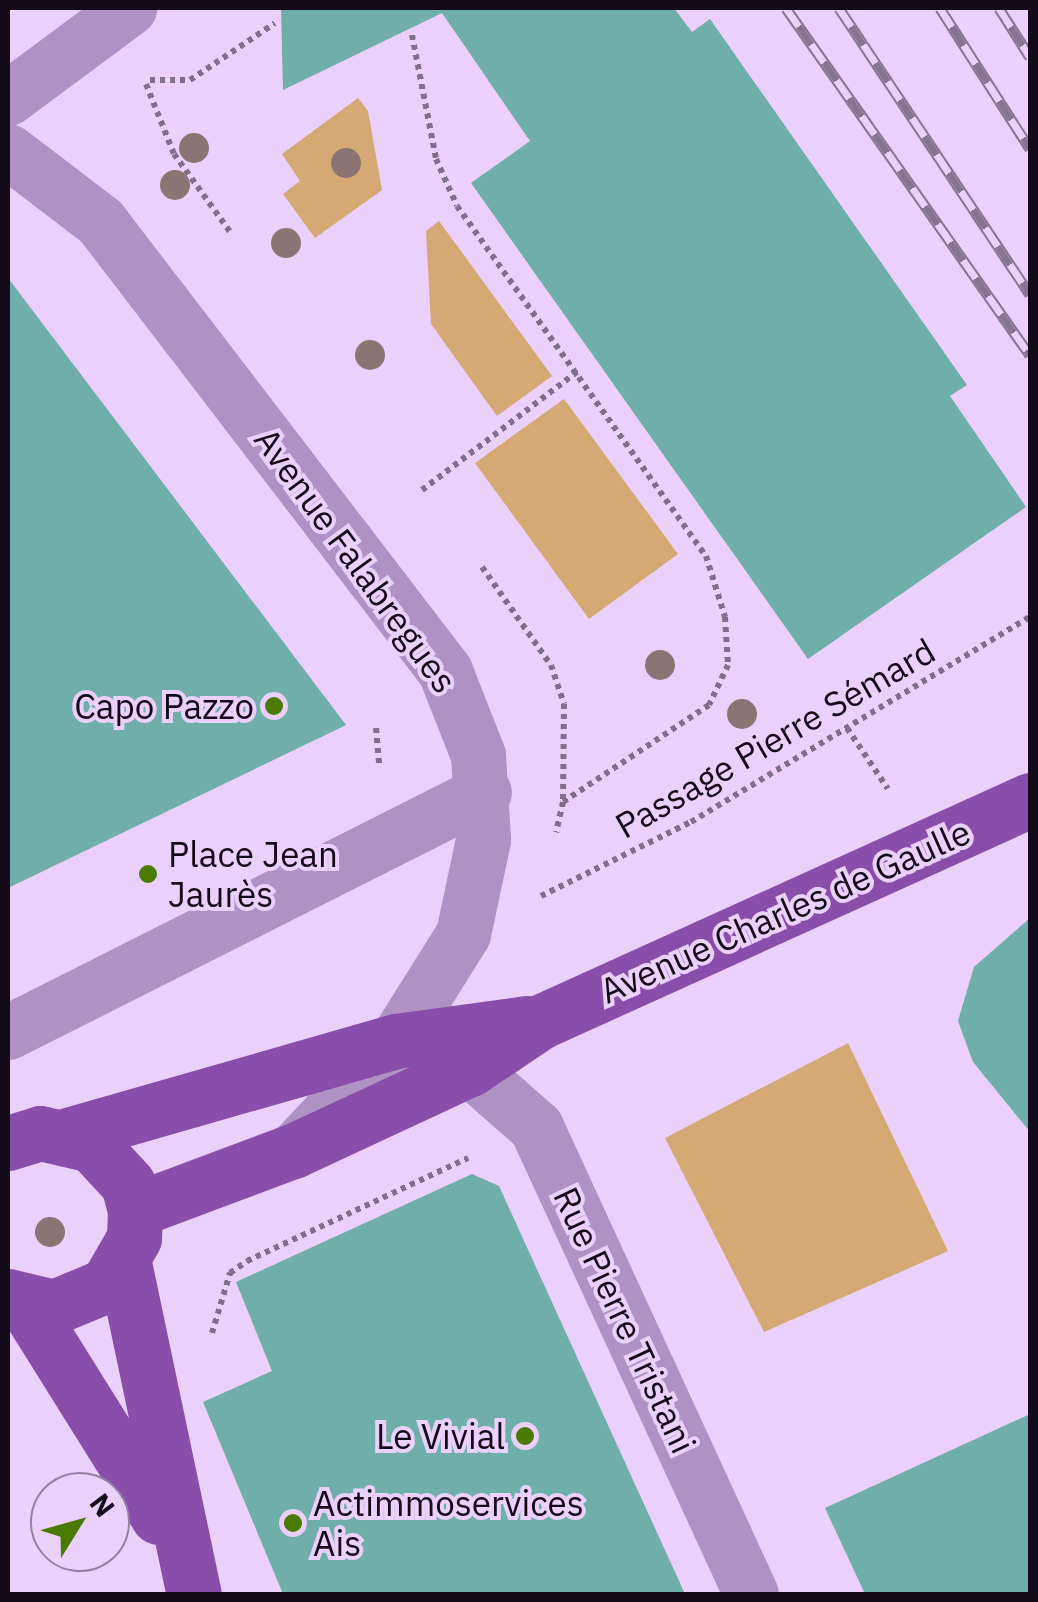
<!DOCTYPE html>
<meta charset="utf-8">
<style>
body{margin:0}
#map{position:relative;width:1038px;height:1602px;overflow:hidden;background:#ead0fb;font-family:"IBM Plex Sans",sans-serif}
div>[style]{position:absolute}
.green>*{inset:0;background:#d4a974}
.building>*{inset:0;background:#6faeaa}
.path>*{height:6px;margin-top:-3px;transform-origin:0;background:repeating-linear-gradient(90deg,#806f8c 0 5px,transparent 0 10px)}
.minor>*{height:55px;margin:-27.5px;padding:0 27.5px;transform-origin:27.5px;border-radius:27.5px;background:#af91c3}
.major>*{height:55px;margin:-27.5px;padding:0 27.5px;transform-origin:27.5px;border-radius:27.5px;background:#884eaa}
.rail>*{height:11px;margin-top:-5.5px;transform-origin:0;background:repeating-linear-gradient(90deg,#ead0fb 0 22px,#867492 0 44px);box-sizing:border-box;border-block:2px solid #867492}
.trees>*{width:30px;height:30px;margin:-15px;border-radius:50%;background:#8c7474}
.dots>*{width:28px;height:28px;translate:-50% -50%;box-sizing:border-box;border:5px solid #ead0fb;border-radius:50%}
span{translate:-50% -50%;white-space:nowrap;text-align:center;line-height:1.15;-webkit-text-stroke:8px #ead0fb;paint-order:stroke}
.street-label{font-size:35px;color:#140b1a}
.poi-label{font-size:35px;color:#140b1a}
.right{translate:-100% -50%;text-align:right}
.left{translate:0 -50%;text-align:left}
.frame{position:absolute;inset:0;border:10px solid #140b1a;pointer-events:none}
.north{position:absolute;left:30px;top:1472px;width:100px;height:100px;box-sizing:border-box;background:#ead0fb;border:2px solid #9481a1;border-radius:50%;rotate:53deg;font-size:28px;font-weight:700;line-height:40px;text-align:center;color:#140b1a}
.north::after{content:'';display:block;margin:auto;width:35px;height:45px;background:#4a7a02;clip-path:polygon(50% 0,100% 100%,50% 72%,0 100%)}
</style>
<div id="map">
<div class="green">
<i style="clip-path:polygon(358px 98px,368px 111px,382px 190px,315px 238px,283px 194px,300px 181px,282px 154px)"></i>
<i style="clip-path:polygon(439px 221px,552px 376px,497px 416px,431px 324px,426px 231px)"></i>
<i style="clip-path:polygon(564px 399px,678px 554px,589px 619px,475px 463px)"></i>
<i style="clip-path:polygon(848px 1043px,948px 1251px,764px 1332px,665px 1138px)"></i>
</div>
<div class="building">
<i style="clip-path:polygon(281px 8px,674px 8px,692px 32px,710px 19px,967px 385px,950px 396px,1026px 507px,808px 659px,471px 183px,530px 141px,442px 13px,283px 90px)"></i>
<i style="clip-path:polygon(8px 278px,346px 725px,8px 888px)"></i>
<i style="clip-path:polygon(1030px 918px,1030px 1132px,973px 1062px,958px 1021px,974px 967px)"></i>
<i style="clip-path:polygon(472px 1174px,499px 1186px,685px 1594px,283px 1594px,203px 1402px,272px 1371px,236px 1282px)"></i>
<i style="clip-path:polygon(1030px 1414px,1030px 1594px,865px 1594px,825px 1508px)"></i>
</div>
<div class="path">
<i style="left:412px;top:35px;width:126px;rotate:79deg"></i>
<i style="left:436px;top:159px;width:51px;rotate:65.9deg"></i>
<i style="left:457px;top:206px;width:430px;rotate:54.6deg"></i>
<i style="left:706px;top:556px;width:64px;rotate:72.7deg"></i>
<i style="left:725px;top:617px;width:48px;rotate:86.4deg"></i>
<i style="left:728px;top:665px;width:44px;rotate:115.4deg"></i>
<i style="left:709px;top:705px;width:175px;rotate:146.4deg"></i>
<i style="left:563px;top:802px;width:31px;rotate:103deg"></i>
<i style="left:150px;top:80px;width:40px"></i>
<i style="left:190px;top:80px;width:102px;rotate:-33.8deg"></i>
<i style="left:146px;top:84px;width:75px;rotate:68.2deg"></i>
<i style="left:174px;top:154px;width:97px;rotate:54.2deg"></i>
<i style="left:422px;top:490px;width:196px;rotate:-37.3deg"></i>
<i style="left:482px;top:567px;width:120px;rotate:54.9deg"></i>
<i style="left:551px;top:665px;width:41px;rotate:71.6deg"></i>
<i style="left:564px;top:704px;width:97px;rotate:90.6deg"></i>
<i style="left:376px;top:728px;width:36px;rotate:85deg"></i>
<i style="left:847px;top:728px;width:73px;rotate:56.1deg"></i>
<i style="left:541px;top:896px;width:167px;rotate:-26.3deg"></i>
<i style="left:691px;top:822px;width:396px;rotate:-31.2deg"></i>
<i style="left:212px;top:1333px;width:63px;rotate:-73.3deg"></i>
<i style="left:230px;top:1273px;width:21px;rotate:-35deg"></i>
<i style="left:247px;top:1261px;width:244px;rotate:-25deg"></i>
</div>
<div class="minor">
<i style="left:8px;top:98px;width:151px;rotate:-36.6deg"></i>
<i style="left:8px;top:151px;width:116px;rotate:37.3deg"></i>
<i style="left:100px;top:221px;width:567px;rotate:52.52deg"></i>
<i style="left:445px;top:671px;width:90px;rotate:68.6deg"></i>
<i style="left:478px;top:755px;width:85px;rotate:86.6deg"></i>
<i style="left:483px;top:840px;width:96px;rotate:102deg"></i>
<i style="left:463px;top:934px;width:126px;rotate:122.1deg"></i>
<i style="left:396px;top:1041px;width:151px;rotate:133.1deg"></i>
<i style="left:8px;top:1032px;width:533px;rotate:-26.76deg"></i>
<i style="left:470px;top:1069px;width:88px;rotate:41.3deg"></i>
<i style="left:536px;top:1127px;width:514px;rotate:65.28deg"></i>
</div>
<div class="major">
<i style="left:68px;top:1135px;width:341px;rotate:-16deg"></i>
<i style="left:396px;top:1041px;width:132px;rotate:-7.8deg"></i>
<i style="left:8px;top:1143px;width:34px;rotate:-17deg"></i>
<i style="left:40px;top:1133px;width:53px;rotate:13deg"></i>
<i style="left:92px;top:1145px;width:53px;rotate:47.3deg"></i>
<i style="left:128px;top:1184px;width:27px;rotate:75deg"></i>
<i style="left:135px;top:1210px;width:28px;rotate:92deg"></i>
<i style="left:134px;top:1238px;width:54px;rotate:119.9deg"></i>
<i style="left:107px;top:1285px;width:57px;rotate:157.5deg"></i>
<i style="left:54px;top:1307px;width:47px;rotate:-166.6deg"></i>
<i style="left:135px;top:1210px;width:169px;rotate:-20.5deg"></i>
<i style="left:293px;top:1151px;width:195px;rotate:-24.9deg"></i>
<i style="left:470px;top:1069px;width:84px;rotate:-33.9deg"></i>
<i style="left:540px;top:1022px;width:538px;rotate:-24.37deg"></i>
<i style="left:124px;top:1263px;width:338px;rotate:78.1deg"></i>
<i style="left:25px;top:1304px;width:251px;rotate:58deg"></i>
</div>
<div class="rail">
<i style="left:786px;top:8px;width:424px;rotate:54.9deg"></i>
<i style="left:839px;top:8px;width:344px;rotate:56.3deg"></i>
<i style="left:940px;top:8px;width:167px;rotate:57.4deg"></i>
<i style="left:999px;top:8px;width:58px;rotate:57.7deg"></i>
</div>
<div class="trees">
<i style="left:194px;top:148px"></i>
<i style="left:346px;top:163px"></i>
<i style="left:175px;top:185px"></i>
<i style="left:286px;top:243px"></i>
<i style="left:370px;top:355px"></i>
<i style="left:660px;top:665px"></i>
<i style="left:742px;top:714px"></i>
<i style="left:50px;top:1232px"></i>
</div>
<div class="dots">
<i style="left:274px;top:706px;background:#4a7a02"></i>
<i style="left:148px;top:874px;background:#4a7a02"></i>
<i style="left:525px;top:1436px;background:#4a7a02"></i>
<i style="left:293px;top:1523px;background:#4a7a02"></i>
</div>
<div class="street-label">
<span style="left:356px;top:560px;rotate:54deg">Avenue Falabregues</span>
<span style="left:775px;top:738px;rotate:-30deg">Passage Pierre Sémard</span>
<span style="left:785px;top:911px;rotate:-24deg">Avenue Charles de Gaulle</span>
<span style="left:625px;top:1320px;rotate:65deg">Rue Pierre Tristani</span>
</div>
<div class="poi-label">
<span class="right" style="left:254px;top:706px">Capo Pazzo</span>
<span class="left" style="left:168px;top:874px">Place Jean<br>Jaurès</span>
<span class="right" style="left:505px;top:1436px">Le Vivial</span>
<span class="left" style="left:313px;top:1523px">Actimmoservices<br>Ais</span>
</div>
<div class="frame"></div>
<div class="north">N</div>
</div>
